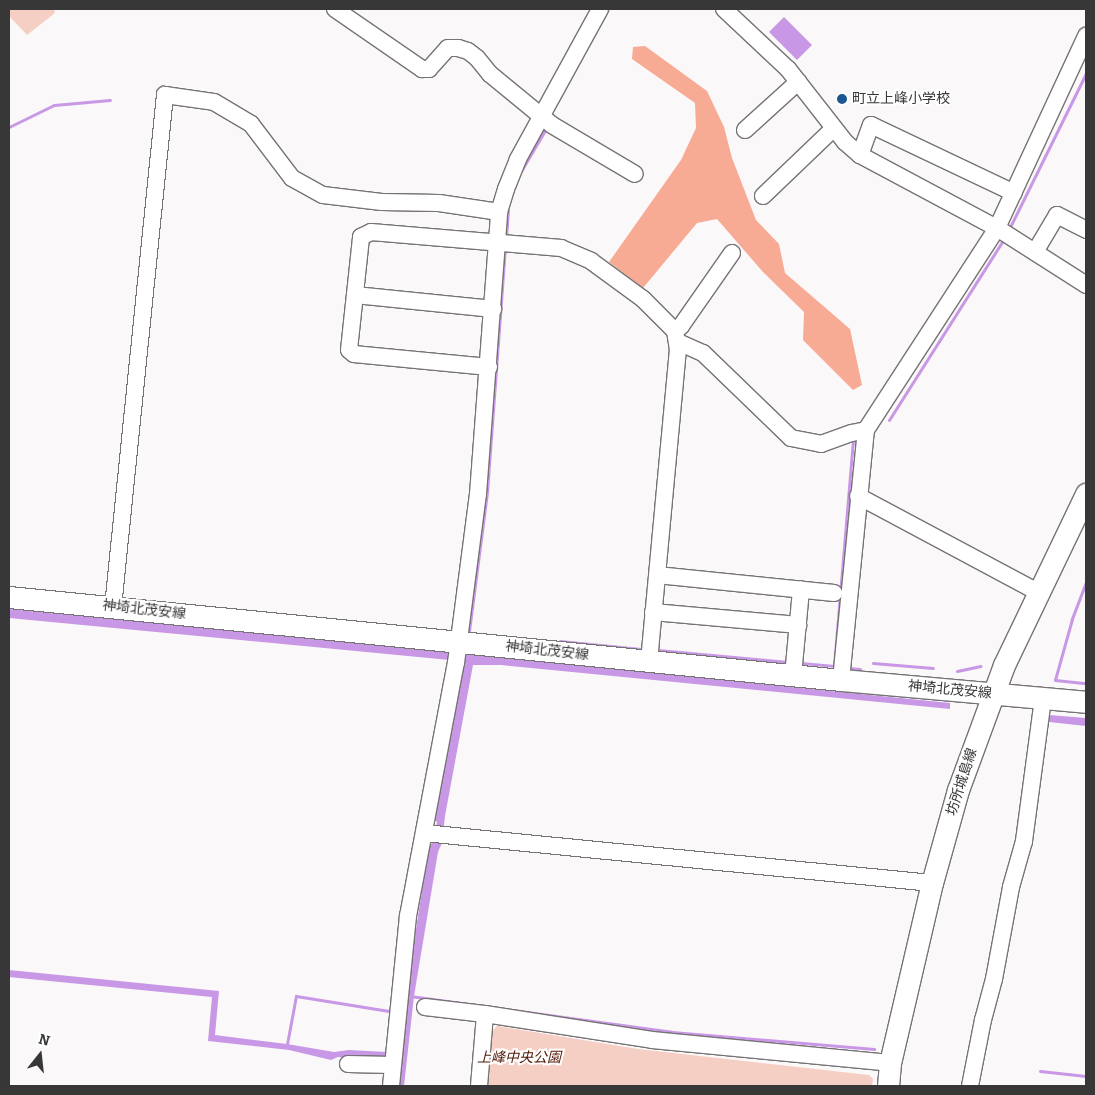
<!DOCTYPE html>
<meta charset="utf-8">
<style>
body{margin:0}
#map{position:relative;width:1095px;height:1095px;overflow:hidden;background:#fbf8f9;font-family:Bitter,"Noto Sans JP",serif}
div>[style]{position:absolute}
.green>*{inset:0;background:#f6cfc4}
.forest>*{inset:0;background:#f7aa94}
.water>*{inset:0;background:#c897e5}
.stream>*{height:3px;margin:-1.5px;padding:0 1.5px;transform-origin:1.5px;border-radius:1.5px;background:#c897e5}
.roads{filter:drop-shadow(1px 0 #767374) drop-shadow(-1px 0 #767374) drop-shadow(0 1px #767374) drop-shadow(0 -1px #767374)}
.minor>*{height:16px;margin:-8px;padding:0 8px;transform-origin:8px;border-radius:8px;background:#fff}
.major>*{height:21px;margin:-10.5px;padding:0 10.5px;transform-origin:10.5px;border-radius:10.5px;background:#fff}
.dots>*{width:14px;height:14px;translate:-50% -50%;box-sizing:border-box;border:2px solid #fff;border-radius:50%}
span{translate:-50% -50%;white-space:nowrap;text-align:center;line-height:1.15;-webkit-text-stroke:4px #fff;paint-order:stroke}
.poi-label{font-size:14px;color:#383737}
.left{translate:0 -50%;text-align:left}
.street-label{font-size:14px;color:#383737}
.park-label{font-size:14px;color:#501606;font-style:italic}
.frame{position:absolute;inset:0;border:10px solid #383737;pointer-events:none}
.north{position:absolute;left:15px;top:1030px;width:50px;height:50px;-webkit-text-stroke:4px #fff;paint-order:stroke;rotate:16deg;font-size:14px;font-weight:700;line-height:20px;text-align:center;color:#383737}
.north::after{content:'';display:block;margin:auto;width:18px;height:22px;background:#383737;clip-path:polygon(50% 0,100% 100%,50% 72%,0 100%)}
</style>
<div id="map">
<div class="green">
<i style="clip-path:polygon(9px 9px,54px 9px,55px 13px,27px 35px,9px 16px)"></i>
<i style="clip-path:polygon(497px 1026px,638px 1049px,869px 1075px,873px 1079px,872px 1086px,488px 1086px,493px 1030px)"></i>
</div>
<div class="forest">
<i style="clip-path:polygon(645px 46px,707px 91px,724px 127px,732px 158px,756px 220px,779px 244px,785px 273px,850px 329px,862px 385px,853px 390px,803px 340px,804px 312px,763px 272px,717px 219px,697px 223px,643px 288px,609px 262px,681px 160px,696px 128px,695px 103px,632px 59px,633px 47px)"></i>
</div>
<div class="water">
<i style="clip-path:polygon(784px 17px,812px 45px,797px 60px,769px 32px)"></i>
<i style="clip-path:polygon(9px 609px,467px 654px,950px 703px,950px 709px,501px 665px,473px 665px,445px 816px,442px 843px,438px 852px,414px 996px,404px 1086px,396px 1086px,403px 1012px,429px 846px,433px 842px,437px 822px,434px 820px,460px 661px,9px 618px)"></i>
<i style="clip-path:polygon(1049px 715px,1086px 718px,1086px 726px,1049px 722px)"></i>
<i style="clip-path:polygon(9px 970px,219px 991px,215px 1035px,287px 1044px,334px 1052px,349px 1050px,387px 1052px,386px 1056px,373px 1059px,338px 1057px,331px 1060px,289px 1050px,208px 1041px,212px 997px,9px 977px)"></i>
</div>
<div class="stream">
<i style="left:9px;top:127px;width:50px;rotate:-26.1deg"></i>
<i style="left:54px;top:105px;width:56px;rotate:-5.1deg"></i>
<i style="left:521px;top:171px;width:51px;rotate:-59.4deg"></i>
<i style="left:1009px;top:229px;width:174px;rotate:-63.7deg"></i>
<i style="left:506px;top:238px;width:28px;rotate:-86deg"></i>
<i style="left:889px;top:420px;width:214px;rotate:-57.6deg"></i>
<i style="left:1086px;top:582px;width:40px;rotate:111deg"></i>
<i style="left:1072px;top:619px;width:63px;rotate:105.6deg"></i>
<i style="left:1055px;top:680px;width:31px;rotate:6deg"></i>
<i style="left:469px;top:631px;width:140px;rotate:-82.6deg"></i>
<i style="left:487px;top:492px;width:244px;rotate:-85.8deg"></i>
<i style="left:560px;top:641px;width:81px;rotate:5.6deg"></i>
<i style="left:658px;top:650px;width:130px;rotate:5.3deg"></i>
<i style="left:801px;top:663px;width:33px;rotate:5deg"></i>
<i style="left:873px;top:663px;width:60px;rotate:4.8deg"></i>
<i style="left:834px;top:666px;width:225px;rotate:-85.2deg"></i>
<i style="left:848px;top:668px;width:12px;rotate:5deg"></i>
<i style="left:957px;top:671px;width:24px;rotate:-12deg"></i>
<i style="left:410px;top:996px;width:264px;rotate:7.8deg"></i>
<i style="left:672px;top:1032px;width:203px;rotate:4.8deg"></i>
<i style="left:287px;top:1044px;width:49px;rotate:-79.4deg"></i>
<i style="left:296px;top:996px;width:94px;rotate:9.2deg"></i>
<i style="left:1040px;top:1071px;width:46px;rotate:6.2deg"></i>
</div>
<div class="roads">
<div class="minor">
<i style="left:335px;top:9px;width:106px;rotate:34.6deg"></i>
<i style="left:422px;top:69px;width:7px"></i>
<i style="left:429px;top:69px;width:28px;rotate:-48deg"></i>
<i style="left:448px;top:48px;width:10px"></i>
<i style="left:458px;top:48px;width:10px;rotate:17deg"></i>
<i style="left:468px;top:51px;width:11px;rotate:38deg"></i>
<i style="left:477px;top:58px;width:21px;rotate:51deg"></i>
<i style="left:490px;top:74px;width:80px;rotate:39.4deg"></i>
<i style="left:552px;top:125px;width:96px;rotate:30.6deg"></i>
<i style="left:724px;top:9px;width:88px;rotate:43.2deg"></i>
<i style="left:788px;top:69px;width:93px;rotate:52deg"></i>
<i style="left:845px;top:142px;width:20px;rotate:41deg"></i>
<i style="left:860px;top:155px;width:155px;rotate:28.1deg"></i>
<i style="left:997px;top:228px;width:106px;rotate:32.6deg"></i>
<i style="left:745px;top:130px;width:72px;rotate:-42.2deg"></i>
<i style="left:860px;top:155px;width:32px;rotate:-70deg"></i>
<i style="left:871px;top:125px;width:158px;rotate:25.4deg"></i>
<i style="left:763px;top:196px;width:98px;rotate:-43.8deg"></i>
<i style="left:1035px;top:252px;width:43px;rotate:-59.3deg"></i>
<i style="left:1057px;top:215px;width:33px;rotate:27deg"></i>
<i style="left:355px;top:295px;width:139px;rotate:5.8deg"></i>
<i style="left:675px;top:331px;width:8px;rotate:-40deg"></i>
<i style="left:681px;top:326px;width:89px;rotate:-55.1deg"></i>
<i style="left:678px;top:342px;width:27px;rotate:24deg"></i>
<i style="left:703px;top:353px;width:122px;rotate:44deg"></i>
<i style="left:791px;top:438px;width:31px;rotate:11deg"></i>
<i style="left:821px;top:444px;width:33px;rotate:-20deg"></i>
<i style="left:852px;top:433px;width:14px;rotate:-12deg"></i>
<i style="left:489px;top:367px;width:136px;rotate:-174.5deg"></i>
<i style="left:354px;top:354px;width:6px;rotate:-141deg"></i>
<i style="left:349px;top:350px;width:114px;rotate:-83.9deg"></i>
<i style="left:361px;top:237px;width:11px;rotate:-27deg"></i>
<i style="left:371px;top:232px;width:191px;rotate:4.8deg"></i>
<i style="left:561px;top:248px;width:33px;rotate:23deg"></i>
<i style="left:591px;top:261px;width:64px;rotate:36.2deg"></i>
<i style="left:643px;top:299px;width:45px;rotate:45deg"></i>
<i style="left:675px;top:331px;width:18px;rotate:81deg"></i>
<i style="left:678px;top:349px;width:313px;rotate:95.3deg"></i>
<i style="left:858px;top:496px;width:204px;rotate:28.1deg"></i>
<i style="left:657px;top:575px;width:178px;rotate:5.8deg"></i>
<i style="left:113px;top:607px;width:515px;rotate:-84.2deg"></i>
<i style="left:165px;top:95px;width:49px;rotate:8.1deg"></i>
<i style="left:214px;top:102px;width:43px;rotate:30.7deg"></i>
<i style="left:251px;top:124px;width:68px;rotate:52.8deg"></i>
<i style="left:292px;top:178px;width:35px;rotate:29deg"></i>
<i style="left:323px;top:195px;width:59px;rotate:6.8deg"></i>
<i style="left:382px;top:202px;width:57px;rotate:1deg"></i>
<i style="left:439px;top:203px;width:61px;rotate:8.5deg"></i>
<i style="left:653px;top:612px;width:146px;rotate:5.1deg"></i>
<i style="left:793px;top:676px;width:87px;rotate:-84.7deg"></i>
<i style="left:841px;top:680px;width:251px;rotate:-84.3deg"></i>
<i style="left:866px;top:430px;width:241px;rotate:-57deg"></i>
<i style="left:997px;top:228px;width:212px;rotate:-65.1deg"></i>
<i style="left:424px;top:833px;width:510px;rotate:5.62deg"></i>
<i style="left:425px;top:1007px;width:60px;rotate:6.7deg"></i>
<i style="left:348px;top:1064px;width:44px;rotate:1.3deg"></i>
<i style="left:391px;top:1086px;width:171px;rotate:-84.3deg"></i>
<i style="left:408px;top:916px;width:258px;rotate:-79.3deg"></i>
<i style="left:456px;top:663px;width:170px;rotate:-82.6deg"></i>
<i style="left:478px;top:494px;width:283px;rotate:-85.7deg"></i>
<i style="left:499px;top:212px;width:24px;rotate:-73deg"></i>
<i style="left:506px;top:189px;width:32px;rotate:-68deg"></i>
<i style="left:518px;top:159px;width:171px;rotate:-61.3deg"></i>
<i style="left:479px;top:1086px;width:72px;rotate:-85.2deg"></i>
<i style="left:485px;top:1014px;width:169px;rotate:8.8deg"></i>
<i style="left:652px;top:1040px;width:239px;rotate:5.5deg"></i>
<i style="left:970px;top:1086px;width:67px;rotate:-78.9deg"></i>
<i style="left:983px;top:1020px;width:42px;rotate:-75deg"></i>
<i style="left:994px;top:979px;width:94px;rotate:-79.5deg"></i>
<i style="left:1011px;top:887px;width:48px;rotate:-74.2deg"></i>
<i style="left:1024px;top:841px;width:144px;rotate:-82.4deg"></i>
</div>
<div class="major">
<i style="left:9px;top:597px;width:836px;rotate:5.7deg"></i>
<i style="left:841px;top:680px;width:246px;rotate:5.1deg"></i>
<i style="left:888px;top:1086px;width:23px;rotate:-85deg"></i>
<i style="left:890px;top:1063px;width:185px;rotate:-76.9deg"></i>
<i style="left:932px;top:883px;width:97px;rotate:-74.4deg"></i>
<i style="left:958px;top:790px;width:133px;rotate:-69.8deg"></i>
<i style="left:1004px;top:665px;width:190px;rotate:-64.4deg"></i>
</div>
</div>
<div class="dots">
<i style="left:842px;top:99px;background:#1b588f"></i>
</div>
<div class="poi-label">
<span class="left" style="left:852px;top:99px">町立上峰小学校</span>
</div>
<div class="street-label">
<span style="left:144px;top:610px;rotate:6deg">神埼北茂安線</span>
<span style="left:547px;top:651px;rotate:6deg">神埼北茂安線</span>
<span style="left:950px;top:690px;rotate:5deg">神埼北茂安線</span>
<span style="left:962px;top:782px;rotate:-72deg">坊所城島線</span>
</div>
<div class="park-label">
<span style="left:519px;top:1058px">上峰中央公園</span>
</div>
<div class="frame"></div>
<div class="north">N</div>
</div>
